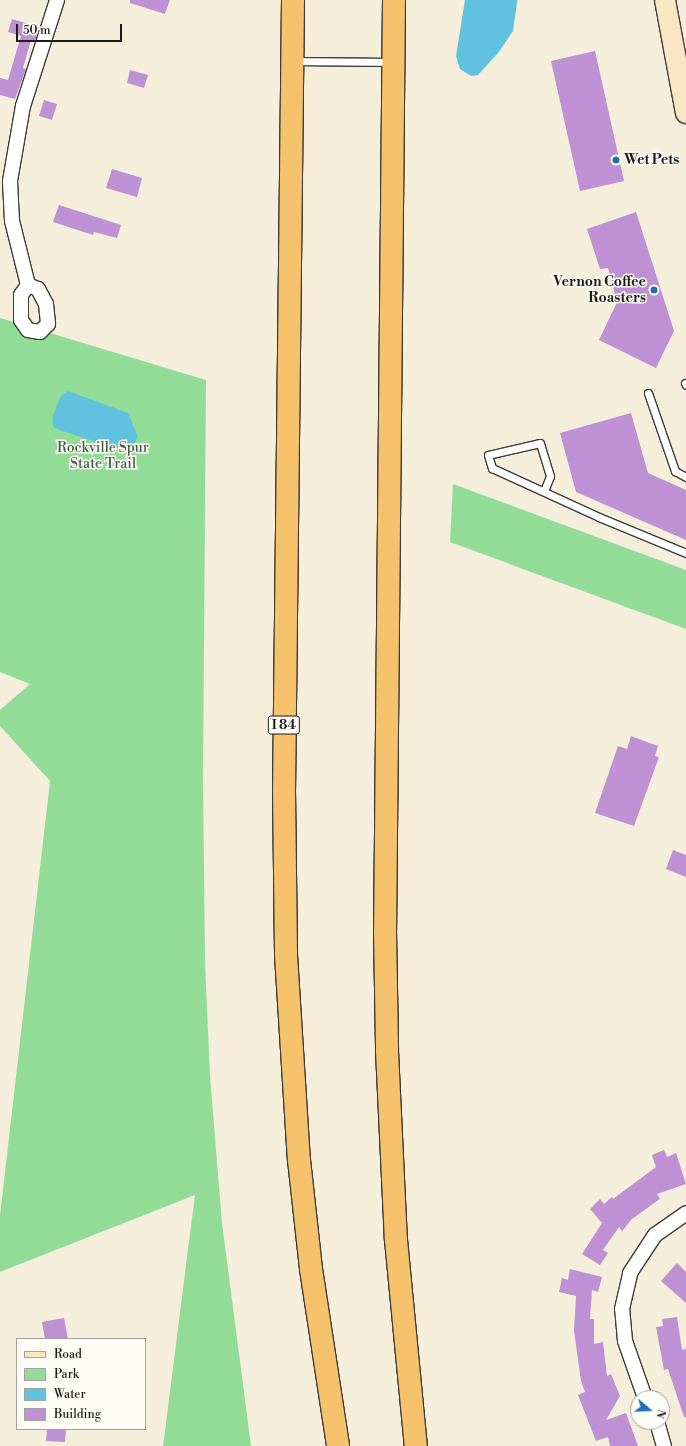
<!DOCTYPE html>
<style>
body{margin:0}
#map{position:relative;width:686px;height:1446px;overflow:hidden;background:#f4eedb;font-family:"Libre Bodoni",serif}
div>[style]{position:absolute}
.green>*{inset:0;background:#93dc97}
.water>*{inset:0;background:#60c2de}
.building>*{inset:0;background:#bd91d3}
.roads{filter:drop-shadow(1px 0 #3c3c39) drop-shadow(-1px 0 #3c3c39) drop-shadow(0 1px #3c3c39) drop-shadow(0 -1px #3c3c39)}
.service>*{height:7px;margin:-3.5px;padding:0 3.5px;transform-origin:3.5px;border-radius:3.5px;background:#fff}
.minor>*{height:14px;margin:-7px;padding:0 7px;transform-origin:7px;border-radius:7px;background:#fff}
.secondary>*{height:20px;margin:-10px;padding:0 10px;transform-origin:10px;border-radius:10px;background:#fbe6c4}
.motorway>*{height:22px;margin:-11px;padding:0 11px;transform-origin:11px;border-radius:11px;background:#f5c16b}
.dots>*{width:11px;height:11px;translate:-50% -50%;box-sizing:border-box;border:2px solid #fdfcf7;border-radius:50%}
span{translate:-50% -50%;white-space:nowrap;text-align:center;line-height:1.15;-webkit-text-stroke:3px #fdfcf7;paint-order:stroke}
.shield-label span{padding:1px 3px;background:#fdfcf7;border:1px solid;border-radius:3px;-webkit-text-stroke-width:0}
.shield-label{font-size:13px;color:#1c1c1c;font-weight:700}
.poi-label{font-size:14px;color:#1c1c1c;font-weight:700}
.left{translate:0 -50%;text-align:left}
.right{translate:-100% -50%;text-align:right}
.park-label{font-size:14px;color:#465f47}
.legend{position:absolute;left:16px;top:1338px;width:130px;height:92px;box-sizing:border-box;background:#fdfcf7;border:1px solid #a3a29f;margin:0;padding:5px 7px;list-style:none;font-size:12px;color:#1c1c1c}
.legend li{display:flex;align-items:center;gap:8px;height:20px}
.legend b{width:20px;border:1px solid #a3a29f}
.north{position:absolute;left:630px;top:1390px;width:40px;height:40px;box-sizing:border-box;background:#fdfcf7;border:1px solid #a3a29f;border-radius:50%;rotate:109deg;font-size:11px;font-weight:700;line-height:16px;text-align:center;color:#1c1c1c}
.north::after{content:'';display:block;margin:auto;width:14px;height:18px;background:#1f6fb2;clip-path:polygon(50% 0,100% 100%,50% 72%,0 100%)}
.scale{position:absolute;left:16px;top:24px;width:106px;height:18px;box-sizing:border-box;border:2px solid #1c1c1c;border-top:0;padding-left:5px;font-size:12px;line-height:14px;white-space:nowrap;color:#1c1c1c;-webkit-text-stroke:3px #fdfcf7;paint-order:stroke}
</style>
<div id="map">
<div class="green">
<i style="clip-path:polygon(0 318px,206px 380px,203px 777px,205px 962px,210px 1076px,222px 1223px,251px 1446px,163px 1446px,195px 1195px,0 1272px,0 1216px,50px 781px,0 726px,0 710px,30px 684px,0 672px)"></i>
<i style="clip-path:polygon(453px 484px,686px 570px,686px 629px,450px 542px)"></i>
</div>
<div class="water">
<i style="clip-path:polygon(465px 0,517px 0,517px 3px,513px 31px,498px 53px,478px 75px,471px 76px,460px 69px,456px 56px)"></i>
<i style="clip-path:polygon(68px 391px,128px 413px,138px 437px,131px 448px,114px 448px,54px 428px,52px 419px,60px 397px)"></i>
</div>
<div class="building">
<i style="clip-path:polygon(130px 0,170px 0,165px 14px,130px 3px)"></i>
<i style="clip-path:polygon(12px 19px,39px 27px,35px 41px,31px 40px,23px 68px,26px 69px,15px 99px,0 95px,0 78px,8px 80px,21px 36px,8px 32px)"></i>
<i style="clip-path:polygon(595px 51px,624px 181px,580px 191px,551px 61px)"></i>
<i style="clip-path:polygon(130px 70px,148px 75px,144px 88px,127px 83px)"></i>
<i style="clip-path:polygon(44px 100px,57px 104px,52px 120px,39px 116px)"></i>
<i style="clip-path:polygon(112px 169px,142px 178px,137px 197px,106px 188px)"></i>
<i style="clip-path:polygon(59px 205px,121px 225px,117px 238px,94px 232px,93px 235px,53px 222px)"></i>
<i style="clip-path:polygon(636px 212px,674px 331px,656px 368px,599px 340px,617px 302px,608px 268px,600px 269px,587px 229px)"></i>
<i style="clip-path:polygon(631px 413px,648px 473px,686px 490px,686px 540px,576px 492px,560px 433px)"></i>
<i style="clip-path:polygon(631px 736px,658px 746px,655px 756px,659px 757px,634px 826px,595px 813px,618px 746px,627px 749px)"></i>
<i style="clip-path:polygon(673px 850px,686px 855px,686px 877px,666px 869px)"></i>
<i style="clip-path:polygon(664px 1150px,667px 1157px,676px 1153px,686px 1184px,657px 1194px,660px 1199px,632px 1219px,622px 1231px,619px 1227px,603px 1250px,608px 1253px,600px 1265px,582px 1254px,602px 1223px,590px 1209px,600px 1199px,604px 1204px,612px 1197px,613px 1199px,656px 1167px,652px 1155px)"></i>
<i style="clip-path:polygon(677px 1263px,686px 1272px,686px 1303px,661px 1281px)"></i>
<i style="clip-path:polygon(570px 1269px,602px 1277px,598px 1292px,592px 1290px,590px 1319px,594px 1319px,594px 1344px,603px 1342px,607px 1376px,611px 1374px,620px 1396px,606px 1420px,626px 1413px,638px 1446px,610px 1446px,608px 1437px,596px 1441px,578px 1395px,585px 1392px,581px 1381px,574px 1331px,576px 1296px,559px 1292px,562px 1278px,568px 1280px)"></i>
<i style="clip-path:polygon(677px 1317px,682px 1350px,686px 1349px,686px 1417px,684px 1417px,668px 1369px,664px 1370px,656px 1327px,663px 1326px,662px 1319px)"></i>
<i style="clip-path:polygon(64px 1318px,68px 1339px,45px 1339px,42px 1322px)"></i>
<i style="clip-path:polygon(47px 1429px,66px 1429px,65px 1442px,46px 1441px)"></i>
</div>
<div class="roads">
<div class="service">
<i style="left:294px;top:61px;width:98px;rotate:0.6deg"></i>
<i style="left:685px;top:383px;width:2px;rotate:63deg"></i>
<i style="left:648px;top:393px;width:83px;rotate:70.9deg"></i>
<i style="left:675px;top:471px;width:13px;rotate:29deg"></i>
<i style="left:544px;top:491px;width:16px;rotate:-68deg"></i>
<i style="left:550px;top:476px;width:34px;rotate:-107deg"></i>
<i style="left:540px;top:443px;width:53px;rotate:167deg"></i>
<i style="left:488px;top:455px;width:14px;rotate:73deg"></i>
<i style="left:492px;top:468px;width:118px;rotate:24.6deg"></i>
<i style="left:599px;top:517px;width:94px;rotate:22.5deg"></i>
</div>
<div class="minor">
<i style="left:28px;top:285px;width:66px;rotate:-104deg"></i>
<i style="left:12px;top:221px;width:40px;rotate:-92.9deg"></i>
<i style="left:10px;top:181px;width:76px;rotate:-80.2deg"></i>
<i style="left:23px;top:106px;width:111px;rotate:-72.2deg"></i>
<i style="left:28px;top:285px;width:11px;rotate:22deg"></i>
<i style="left:38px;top:289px;width:17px;rotate:62deg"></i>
<i style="left:46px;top:304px;width:20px;rotate:84deg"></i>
<i style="left:48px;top:324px;width:11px;rotate:135deg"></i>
<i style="left:40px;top:332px;width:12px;rotate:-171deg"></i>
<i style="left:28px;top:330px;width:12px;rotate:-125deg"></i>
<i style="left:21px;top:320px;width:25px;rotate:-90deg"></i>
<i style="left:21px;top:295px;width:12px;rotate:-55deg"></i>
<i style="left:645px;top:1398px;width:60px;rotate:-109.3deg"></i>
<i style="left:625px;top:1341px;width:32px;rotate:-95deg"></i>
<i style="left:622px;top:1309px;width:37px;rotate:-77deg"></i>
<i style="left:630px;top:1273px;width:45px;rotate:-56.7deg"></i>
<i style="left:655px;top:1235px;width:38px;rotate:-35deg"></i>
<i style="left:657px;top:1422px;width:25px;rotate:74deg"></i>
</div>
<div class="secondary">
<i style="left:665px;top:0;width:115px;rotate:79.5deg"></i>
</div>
<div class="motorway">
<i style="left:293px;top:0;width:790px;rotate:90.65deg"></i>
<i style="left:284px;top:790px;width:165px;rotate:89.3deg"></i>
<i style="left:286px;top:955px;width:205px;rotate:86.4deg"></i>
<i style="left:299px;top:1160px;width:110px;rotate:83.7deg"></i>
<i style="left:311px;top:1269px;width:179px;rotate:81.3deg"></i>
<i style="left:394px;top:0;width:931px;rotate:90.55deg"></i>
<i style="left:385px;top:931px;width:120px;rotate:89deg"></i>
<i style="left:387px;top:1051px;width:189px;rotate:87.3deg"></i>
<i style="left:396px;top:1240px;width:207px;rotate:84.5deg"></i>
</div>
</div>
<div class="dots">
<i style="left:616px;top:160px;background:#1f6fb2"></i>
<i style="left:654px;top:290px;background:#1f6fb2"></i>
</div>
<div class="shield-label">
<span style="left:284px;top:725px">I 84</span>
</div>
<div class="poi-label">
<span class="left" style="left:624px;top:160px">Wet Pets</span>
<span class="right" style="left:646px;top:290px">Vernon Coffee<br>Roasters</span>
</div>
<div class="park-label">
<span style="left:103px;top:456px">Rockville Spur<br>State Trail</span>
</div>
<ul class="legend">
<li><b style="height:5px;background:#fbe6c4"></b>Road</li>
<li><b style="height:11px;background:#93dc97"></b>Park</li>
<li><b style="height:11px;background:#60c2de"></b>Water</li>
<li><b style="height:11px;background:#bd91d3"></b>Building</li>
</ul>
<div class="north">N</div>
<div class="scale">50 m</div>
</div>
